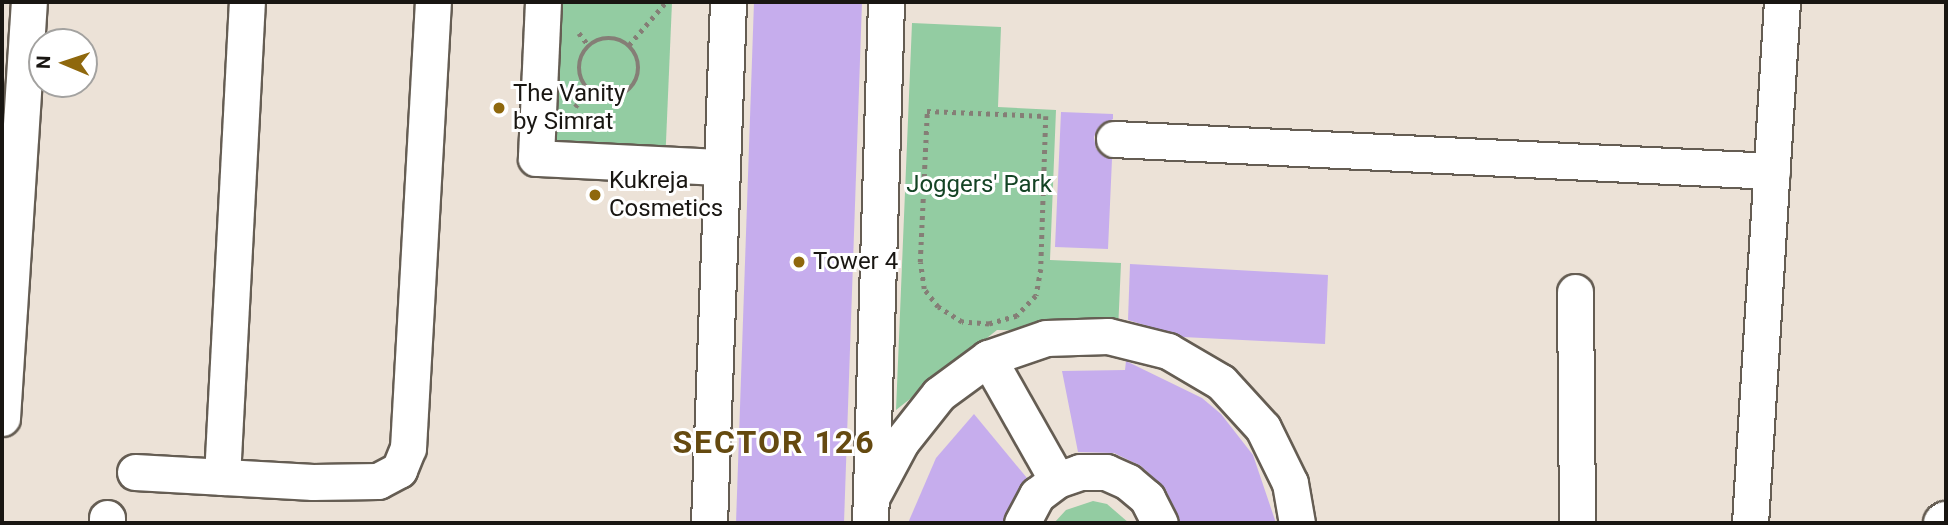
<!DOCTYPE html>
<style>
body{margin:0}
#map{position:relative;width:1948px;height:525px;overflow:hidden;background:#ece2d7;font-family:Roboto,sans-serif}
div>[style]{position:absolute}
.green>*{inset:0;background:#93cca2}
.building>*{inset:0;background:#c6aded}
.path>*{height:4.5px;margin-top:-2.25px;transform-origin:0;background:repeating-linear-gradient(90deg,#857e76 0 3.5px,transparent 0 8.5px)}
.path>.ring{margin:-2.25px;padding:0;box-sizing:content-box;background:none;border:4.5px solid #857e76;border-radius:50%}
.roads{filter:drop-shadow(2px 0 #655d53) drop-shadow(-2px 0 #655d53) drop-shadow(0 2px #655d53) drop-shadow(0 -2px #655d53)}
.street>*{height:35px;margin:-17.5px;padding:0 17.5px;transform-origin:17.5px;border-radius:17.5px;background:#fff}
.secondary>*{height:38px;margin:-19px;padding:0 19px;transform-origin:19px;border-radius:19px;background:#fff}
.dots>*{width:19px;height:19px;translate:-50% -50%;box-sizing:border-box;border:4px solid #fff;border-radius:50%}
span{translate:-50% -50%;white-space:nowrap;text-align:center;line-height:1.15;-webkit-text-stroke:6px #fff;paint-order:stroke}
.poi-label{font-size:24px;color:#191612}
.left{translate:0 -50%;text-align:left}
.park-label{font-size:24px;color:#144425}
.district-label{font-size:32px;color:#654a10;font-weight:700;letter-spacing:2px}
.frame{position:absolute;inset:0;border:4px solid #191612;pointer-events:none}
.north{position:absolute;left:28px;top:28px;width:70px;height:70px;box-sizing:border-box;background:#fff;border:2px solid #a3a2a0;border-radius:50%;rotate:272deg;font-size:19px;font-weight:700;line-height:28px;text-align:center;color:#191612}
.north::after{content:'';display:block;margin:auto;width:24px;height:32px;background:#8f680d;clip-path:polygon(50% 0,100% 100%,50% 72%,0 100%)}
</style>
<div id="map">
<div class="green">
<i style="clip-path:polygon(543px 2px,672px 2px,665px 165px,536px 158px)"></i>
<i style="clip-path:polygon(912px 23px,1001px 27px,998px 107px,1056px 110px,1050px 260px,1121px 263px,1118px 331px,997px 330px,896px 410px)"></i>
<i style="clip-path:polygon(1093px 501px,1107px 504px,1129px 523px,1054px 523px,1066px 510px)"></i>
</div>
<div class="building">
<i style="clip-path:polygon(754px 2px,862px 2px,844px 523px,736px 523px)"></i>
<i style="clip-path:polygon(1061px 112px,1113px 114px,1113px 119px,1098px 128px,1094px 137px,1096px 149px,1112px 159px,1108px 249px,1055px 247px)"></i>
<i style="clip-path:polygon(1130px 264px,1328px 275px,1325px 344px,1183px 337px,1128px 320px)"></i>
<i style="clip-path:polygon(1126px 361px,1202px 398px,1221px 414px,1253px 455px,1276px 523px,1180px 523px,1165px 488px,1141px 466px,1114px 453px,1078px 452px,1062px 371px,1125px 370px)"></i>
<i style="clip-path:polygon(974px 414px,1027px 478px,1002px 523px,908px 523px,936px 458px)"></i>
</div>
<div class="path">
<i style="left:579px;top:33px;width:16px;rotate:52deg"></i>
<i class="ring" style="left:579px;top:38px;width:55.5px;height:55.5px"></i>
<i style="left:629px;top:45px;width:57px;rotate:-49.3deg"></i>
<i style="left:575px;top:107px;width:22px;rotate:-51deg"></i>
<i style="left:927px;top:111px;width:119px;rotate:2.4deg"></i>
<i style="left:1046px;top:116px;width:153px;rotate:91.9deg"></i>
<i style="left:1041px;top:269px;width:27px;rotate:100deg"></i>
<i style="left:1036px;top:296px;width:28px;rotate:134deg"></i>
<i style="left:1017px;top:316px;width:29px;rotate:164deg"></i>
<i style="left:989px;top:324px;width:27px;rotate:-176deg"></i>
<i style="left:962px;top:322px;width:28px;rotate:-148deg"></i>
<i style="left:938px;top:307px;width:23px;rotate:-128deg"></i>
<i style="left:924px;top:289px;width:27px;rotate:-98deg"></i>
<i style="left:920px;top:262px;width:151px;rotate:-87.3deg"></i>
</div>
<div class="roads">
<div class="street">
<i style="left:543px;top:2px;width:156px;rotate:92.6deg"></i>
<i style="left:536px;top:158px;width:186px;rotate:2.8deg"></i>
<i style="left:1114px;top:139px;width:659px;rotate:2.78deg"></i>
<i style="left:1575px;top:292px;width:231px;rotate:89.5deg"></i>
<i style="left:988px;top:358px;width:140px;rotate:60.5deg"></i>
<i style="left:2px;top:418px;width:417px;rotate:-86.3deg"></i>
<i style="left:135px;top:472px;width:178px;rotate:3.2deg"></i>
<i style="left:313px;top:482px;width:65px;rotate:-0.9deg"></i>
<i style="left:378px;top:481px;width:24px;rotate:-28deg"></i>
<i style="left:399px;top:470px;width:24px;rotate:-68deg"></i>
<i style="left:408px;top:448px;width:447px;rotate:-86.8deg"></i>
<i style="left:222px;top:477px;width:476px;rotate:-87deg"></i>
<i style="left:871px;top:498px;width:64px;rotate:-61.8deg"></i>
<i style="left:901px;top:442px;width:61px;rotate:-51.6deg"></i>
<i style="left:939px;top:394px;width:61px;rotate:-36.3deg"></i>
<i style="left:988px;top:358px;width:61px;rotate:-19deg"></i>
<i style="left:1046px;top:338px;width:62px;rotate:-1.8deg"></i>
<i style="left:1108px;top:336px;width:62px;rotate:14deg"></i>
<i style="left:1168px;top:351px;width:61px;rotate:30.3deg"></i>
<i style="left:1221px;top:382px;width:62px;rotate:47.6deg"></i>
<i style="left:1263px;top:428px;width:61px;rotate:63.9deg"></i>
<i style="left:1290px;top:483px;width:41px;rotate:80.1deg"></i>
<i style="left:107px;top:523px;width:5px;rotate:-90deg"></i>
<i style="left:709px;top:523px;width:521px;rotate:-87.91deg"></i>
<i style="left:870px;top:523px;width:521px;rotate:-88.24deg"></i>
<i style="left:1022px;top:523px;width:32px;rotate:-62deg"></i>
<i style="left:1037px;top:495px;width:25px;rotate:-37deg"></i>
<i style="left:1057px;top:480px;width:24px;rotate:-19deg"></i>
<i style="left:1080px;top:472px;width:26px"></i>
<i style="left:1106px;top:472px;width:24px;rotate:24deg"></i>
<i style="left:1128px;top:482px;width:25px;rotate:40deg"></i>
<i style="left:1147px;top:498px;width:28px;rotate:63deg"></i>
<i style="left:1750px;top:523px;width:522px;rotate:-86.49deg"></i>
</div>
<div class="secondary">
<i style="left:1943px;top:523px;width:4px;rotate:-34deg"></i>
</div>
</div>
<div class="dots">
<i style="left:499px;top:108px;background:#8f680d"></i>
<i style="left:595px;top:195px;background:#8f680d"></i>
<i style="left:799px;top:262px;background:#8f680d"></i>
</div>
<div class="poi-label">
<span class="left" style="left:513px;top:108px">The Vanity<br>by Simrat</span>
<span class="left" style="left:609px;top:195px">Kukreja<br>Cosmetics</span>
<span class="left" style="left:813px;top:262px">Tower 4</span>
</div>
<div class="park-label">
<span style="left:979px;top:185px">Joggers' Park</span>
</div>
<div class="district-label">
<span style="left:774px;top:442px">SECTOR 126</span>
</div>
<div class="frame"></div>
<div class="north">N</div>
</div>
